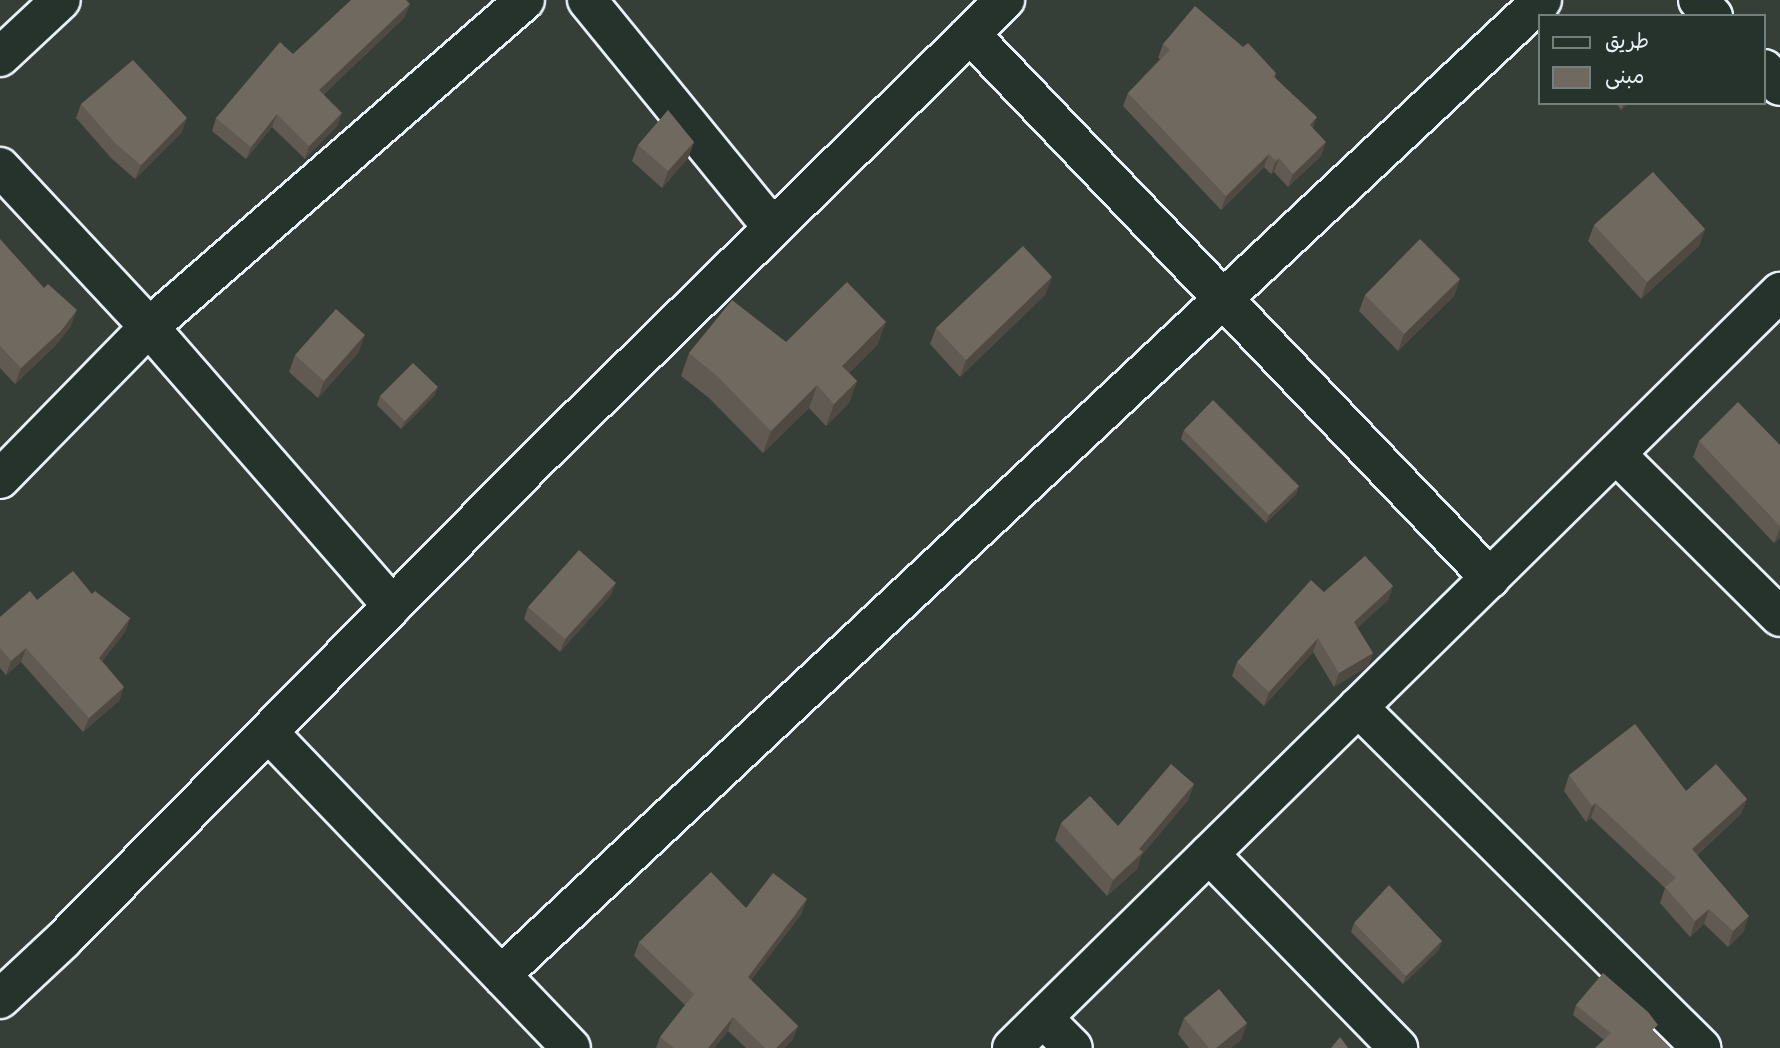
<!DOCTYPE html>
<meta charset="utf-8">
<style>
body{margin:0}
#map{position:relative;width:1780px;height:1048px;overflow:hidden;background:#353e37;font-family:Delius,"Playpen Sans Arabic",sans-serif}
div>[style]{position:absolute}
.roads{filter:drop-shadow(2px 0 #e8f1f8) drop-shadow(-2px 0 #e8f1f8) drop-shadow(0 2px #e8f1f8) drop-shadow(0 -2px #e8f1f8)}
.street>*{height:38px;margin:-19px;padding:0 19px;transform-origin:19px;border-radius:19px;background:#26332d}
.wall>*{inset:0;background:#605a52}
.shaded-wall>*{inset:0;background:#4e4a42}
.building>*{inset:0;background:#70695f}
span{translate:-50% -50%;white-space:nowrap;text-align:center;line-height:1.15;-webkit-text-stroke:5px #26332d;paint-order:stroke}
.legend{position:absolute;left:1538px;top:14px;width:228px;height:91px;box-sizing:border-box;background:#26332d;border:2px solid #747f7e;margin:0;padding:9px 12px;list-style:none;font-size:21px;color:#e8f1f8}
.legend li{display:flex;align-items:center;gap:14px;height:35px}
.legend b{width:35px;border:2px solid #747f7e}
</style>
<div id="map">
<div class="roads">
<div class="street">
<i style="left:587px;top:0;width:291px;rotate:50.8deg"></i>
<i style="left:1698px;top:0;width:22px;rotate:47deg"></i>
<i style="left:970px;top:34px;width:753px;rotate:46.29deg"></i>
<i style="left:0;top:57px;width:83px;rotate:-43.1deg"></i>
<i style="left:1764px;top:69px;width:23px;rotate:47deg"></i>
<i style="left:0;top:167px;width:219px;rotate:47deg"></i>
<i style="left:149px;top:327px;width:370px;rotate:48.9deg"></i>
<i style="left:1616px;top:454px;width:231px;rotate:44.8deg"></i>
<i style="left:0;top:479px;width:213px;rotate:-45.6deg"></i>
<i style="left:149px;top:327px;width:498px;rotate:-41deg"></i>
<i style="left:1358px;top:707px;width:484px;rotate:44.8deg"></i>
<i style="left:269px;top:733px;width:436px;rotate:46.2deg"></i>
<i style="left:1209px;top:854px;width:271px;rotate:45.7deg"></i>
<i style="left:501px;top:975px;width:1426px;rotate:-43.12deg"></i>
<i style="left:0;top:999px;width:86px;rotate:-43.1deg"></i>
<i style="left:63px;top:940px;width:674px;rotate:-45.42deg"></i>
<i style="left:536px;top:460px;width:657px;rotate:-44.44deg"></i>
<i style="left:1043px;top:1018px;width:42px;rotate:45deg"></i>
<i style="left:1012px;top:1048px;width:1078px;rotate:-44.55deg"></i>
</div>
</div>
<div class="wall">
<i style="clip-path:polygon(405px 17px,324px 94px,338px 125px,305px 159px,272px 127px,246px 159px,212px 131px,216px 118px,293px 54px)"></i>
<i style="clip-path:polygon(1163px 44px,1276px 73px,1275px 77px,1313px 128px,1321px 156px,1288px 187px,1274px 172px,1271px 174px,1264px 167px,1221px 210px,1123px 106px,1128px 93px,1160px 59px,1158px 58px)"></i>
<i style="clip-path:polygon(1616px 103px,1629px 103px,1621px 110px)"></i>
<i style="clip-path:polygon(81px 104px,182px 132px,135px 179px,111px 158px,76px 118px)"></i>
<i style="clip-path:polygon(694px 142px,688px 158px,662px 188px,632px 161px,638px 145px)"></i>
<i style="clip-path:polygon(1594px 225px,1705px 229px,1699px 246px,1641px 299px,1588px 241px)"></i>
<i style="clip-path:polygon(0 239px,71px 326px,55px 346px,15px 384px,0 368px)"></i>
<i style="clip-path:polygon(1460px 279px,1454px 296px,1398px 351px,1359px 311px,1365px 295px)"></i>
<i style="clip-path:polygon(1046px 294px,960px 377px,930px 344px,936px 328px)"></i>
<i style="clip-path:polygon(786px 342px,878px 344px,849px 373px,857px 381px,849px 403px,826px 426px,809px 408px,763px 453px,709px 398px,681px 376px,689px 353px)"></i>
<i style="clip-path:polygon(359px 352px,318px 398px,289px 372px,295px 355px)"></i>
<i style="clip-path:polygon(435px 395px,401px 429px,377px 405px,380px 396px)"></i>
<i style="clip-path:polygon(1184px 430px,1299px 486px,1296px 494px,1266px 523px,1181px 439px)"></i>
<i style="clip-path:polygon(1699px 441px,1780px 445px,1780px 538px,1774px 543px,1693px 457px)"></i>
<i style="clip-path:polygon(1393px 586px,1388px 600px,1357px 628px,1373px 653px,1368px 666px,1334px 687px,1313px 652px,1264px 706px,1232px 676px,1237px 662px,1324px 592px)"></i>
<i style="clip-path:polygon(92px 594px,130px 618px,125px 632px,102px 661px,124px 687px,119px 701px,83px 732px,21px 662px,6px 675px,0 668px,0 617px,37px 600px)"></i>
<i style="clip-path:polygon(611px 595px,560px 652px,524px 619px,528px 607px)"></i>
<i style="clip-path:polygon(1569px 775px,1747px 799px,1741px 814px,1697px 855px,1744px 931px,1728px 947px,1704px 924px,1690px 937px,1660px 903px,1665px 888px,1591px 818px,1586px 822px,1564px 791px)"></i>
<i style="clip-path:polygon(1194px 784px,1188px 800px,1141px 856px,1137px 869px,1107px 896px,1055px 840px,1061px 823px,1118px 826px)"></i>
<i style="clip-path:polygon(746px 908px,802px 913px,751px 980px,798px 1026px,793px 1039px,784px 1048px,746px 1048px,728px 1031px,714px 1048px,656px 1048px,660px 1037px,685px 1005px,634px 956px,639px 942px)"></i>
<i style="clip-path:polygon(1354px 923px,1439px 950px,1403px 984px,1351px 932px)"></i>
<i style="clip-path:polygon(1576px 1005px,1648px 1012px,1604px 1040px,1573px 1015px)"></i>
<i style="clip-path:polygon(1184px 1018px,1247px 1023px,1241px 1040px,1231px 1048px,1189px 1048px,1178px 1034px)"></i>
</div>
<div class="shaded-wall">
<i style="clip-path:polygon(410px 4px,405px 17px,315px 102px,319px 90px)"></i>
<i style="clip-path:polygon(1624px 103px,1629px 103px,1621px 110px)"></i>
<i style="clip-path:polygon(342px 113px,338px 125px,305px 159px,309px 146px)"></i>
<i style="clip-path:polygon(277px 114px,272px 127px,246px 159px,251px 147px)"></i>
<i style="clip-path:polygon(1317px 117px,1312px 131px,1310px 125px)"></i>
<i style="clip-path:polygon(187px 118px,182px 132px,135px 179px,141px 165px)"></i>
<i style="clip-path:polygon(694px 142px,688px 158px,662px 188px,668px 171px)"></i>
<i style="clip-path:polygon(1326px 142px,1321px 156px,1288px 187px,1293px 174px)"></i>
<i style="clip-path:polygon(1269px 154px,1264px 167px,1221px 210px,1226px 196px)"></i>
<i style="clip-path:polygon(1279px 158px,1274px 172px,1271px 174px,1276px 161px)"></i>
<i style="clip-path:polygon(1705px 229px,1699px 246px,1641px 299px,1647px 282px)"></i>
<i style="clip-path:polygon(1052px 277px,1046px 294px,960px 377px,966px 360px)"></i>
<i style="clip-path:polygon(1460px 279px,1454px 296px,1398px 351px,1404px 334px)"></i>
<i style="clip-path:polygon(77px 310px,71px 326px,55px 346px,15px 384px,21px 368px)"></i>
<i style="clip-path:polygon(886px 322px,878px 344px,834px 388px,842px 366px)"></i>
<i style="clip-path:polygon(365px 335px,359px 352px,318px 398px,324px 381px)"></i>
<i style="clip-path:polygon(857px 381px,849px 403px,826px 426px,834px 404px)"></i>
<i style="clip-path:polygon(817px 385px,809px 408px,763px 453px,771px 431px)"></i>
<i style="clip-path:polygon(438px 387px,435px 395px,401px 429px,405px 421px)"></i>
<i style="clip-path:polygon(1299px 486px,1296px 494px,1266px 523px,1269px 515px)"></i>
<i style="clip-path:polygon(1780px 528px,1780px 538px,1774px 543px)"></i>
<i style="clip-path:polygon(616px 583px,611px 595px,560px 652px,565px 639px)"></i>
<i style="clip-path:polygon(1393px 586px,1388px 600px,1349px 636px,1354px 622px)"></i>
<i style="clip-path:polygon(130px 618px,125px 632px,94px 672px,99px 658px)"></i>
<i style="clip-path:polygon(1318px 638px,1313px 652px,1264px 706px,1269px 692px)"></i>
<i style="clip-path:polygon(26px 648px,21px 662px,6px 675px,11px 661px)"></i>
<i style="clip-path:polygon(1373px 653px,1368px 666px,1334px 687px,1339px 673px)"></i>
<i style="clip-path:polygon(124px 687px,119px 701px,83px 732px,89px 718px)"></i>
<i style="clip-path:polygon(1194px 784px,1188px 800px,1141px 856px,1137px 869px,1107px 896px,1113px 880px)"></i>
<i style="clip-path:polygon(1747px 799px,1741px 814px,1686px 864px,1692px 849px)"></i>
<i style="clip-path:polygon(1596px 803px,1591px 818px,1586px 822px,1592px 806px)"></i>
<i style="clip-path:polygon(807px 899px,802px 913px,743px 991px,748px 977px)"></i>
<i style="clip-path:polygon(1709px 909px,1704px 924px,1690px 937px,1695px 921px)"></i>
<i style="clip-path:polygon(1749px 916px,1744px 931px,1728px 947px,1733px 931px)"></i>
<i style="clip-path:polygon(1442px 941px,1439px 950px,1403px 984px,1406px 976px)"></i>
<i style="clip-path:polygon(733px 1017px,728px 1031px,714px 1048px,708px 1048px)"></i>
<i style="clip-path:polygon(1247px 1023px,1241px 1040px,1231px 1048px,1216px 1048px)"></i>
<i style="clip-path:polygon(798px 1026px,793px 1039px,784px 1048px,776px 1048px)"></i>
</div>
<div class="building">
<i style="clip-path:polygon(351px 0,406px 0,410px 4px,319px 90px,342px 113px,309px 146px,277px 114px,251px 147px,216px 118px,280px 42px,293px 54px)"></i>
<i style="clip-path:polygon(1195px 6px,1243px 47px,1248px 43px,1276px 73px,1273px 76px,1317px 117px,1310px 125px,1326px 142px,1293px 174px,1279px 158px,1276px 161px,1269px 154px,1226px 196px,1128px 93px,1170px 50px,1163px 44px)"></i>
<i style="clip-path:polygon(133px 60px,187px 118px,141px 165px,116px 144px,81px 104px)"></i>
<i style="clip-path:polygon(668px 110px,694px 142px,668px 171px,638px 145px)"></i>
<i style="clip-path:polygon(1653px 172px,1705px 229px,1647px 282px,1594px 225px)"></i>
<i style="clip-path:polygon(0 239px,44px 288px,48px 284px,77px 310px,61px 331px,21px 368px,0 346px)"></i>
<i style="clip-path:polygon(1420px 239px,1460px 279px,1404px 334px,1365px 295px)"></i>
<i style="clip-path:polygon(1023px 246px,1052px 277px,966px 360px,936px 328px)"></i>
<i style="clip-path:polygon(847px 282px,886px 322px,842px 366px,857px 381px,834px 404px,817px 385px,771px 431px,717px 376px,689px 353px,732px 300px,786px 342px)"></i>
<i style="clip-path:polygon(336px 309px,365px 335px,324px 381px,295px 355px)"></i>
<i style="clip-path:polygon(413px 363px,438px 387px,405px 421px,380px 396px)"></i>
<i style="clip-path:polygon(1213px 400px,1299px 486px,1269px 515px,1184px 430px)"></i>
<i style="clip-path:polygon(1738px 402px,1780px 445px,1780px 526px,1699px 441px)"></i>
<i style="clip-path:polygon(579px 550px,616px 583px,565px 639px,528px 607px)"></i>
<i style="clip-path:polygon(1365px 556px,1393px 586px,1354px 622px,1373px 653px,1339px 673px,1318px 638px,1269px 692px,1237px 662px,1311px 580px,1324px 592px)"></i>
<i style="clip-path:polygon(73px 571px,92px 594px,95px 591px,130px 618px,99px 658px,124px 687px,89px 718px,26px 648px,11px 661px,0 648px,0 617px,30px 591px,37px 600px)"></i>
<i style="clip-path:polygon(1635px 724px,1686px 791px,1716px 764px,1747px 799px,1692px 849px,1749px 916px,1733px 931px,1709px 909px,1695px 921px,1665px 887px,1676px 878px,1596px 803px,1592px 806px,1569px 775px)"></i>
<i style="clip-path:polygon(1171px 764px,1194px 784px,1139px 849px,1143px 852px,1113px 880px,1061px 823px,1090px 796px,1118px 826px)"></i>
<i style="clip-path:polygon(711px 872px,746px 908px,773px 873px,807px 899px,748px 977px,798px 1026px,776px 1048px,765px 1048px,733px 1017px,708px 1048px,674px 1048px,660px 1037px,694px 994px,639px 942px)"></i>
<i style="clip-path:polygon(1389px 885px,1442px 941px,1406px 976px,1354px 923px)"></i>
<i style="clip-path:polygon(1603px 973px,1648px 1012px,1658px 1025px,1652px 1030px,1670px 1048px,1595px 1048px,1611px 1033px,1576px 1005px)"></i>
<i style="clip-path:polygon(1219px 989px,1247px 1023px,1216px 1048px,1209px 1048px,1184px 1018px)"></i>
<i style="clip-path:polygon(1340px 1037px,1348px 1048px,1331px 1048px)"></i>
</div>
<ul class="legend">
<li><b style="height:9px;background:#26332d"></b>طريق</li>
<li><b style="height:19px;background:#70695f"></b>مبنى</li>
</ul>
</div>
